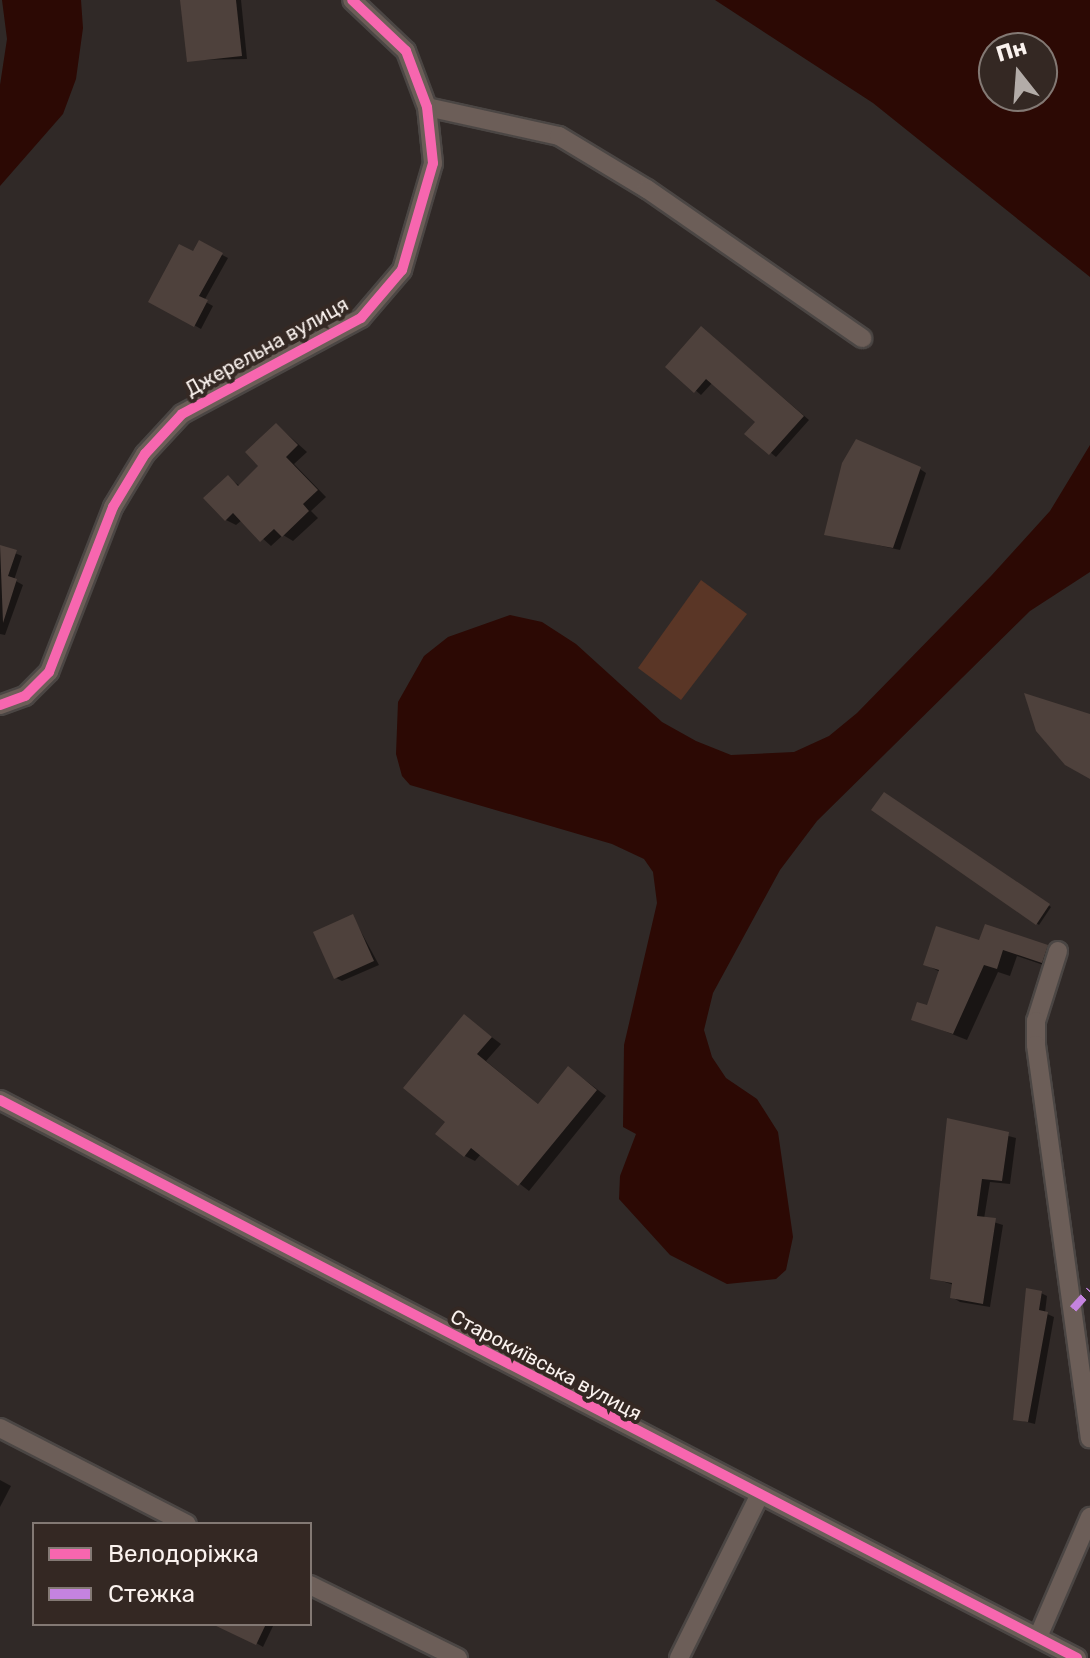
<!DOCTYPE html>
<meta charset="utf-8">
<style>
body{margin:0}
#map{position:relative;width:1090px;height:1658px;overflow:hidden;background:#302927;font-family:Rubik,sans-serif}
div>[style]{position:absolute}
.green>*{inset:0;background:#5a3626}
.water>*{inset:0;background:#2c0904}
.shadow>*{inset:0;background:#0007}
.building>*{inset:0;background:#4e413c}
.roads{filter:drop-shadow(2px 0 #4b4644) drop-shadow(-2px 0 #4b4644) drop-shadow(0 2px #4b4644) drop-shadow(0 -2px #4b4644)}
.minor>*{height:18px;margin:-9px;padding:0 9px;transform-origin:9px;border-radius:9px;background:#6c5e58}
.quiet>*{height:8px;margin-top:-4px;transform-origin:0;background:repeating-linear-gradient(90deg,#c483df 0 16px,transparent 0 24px)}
.cycleway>*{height:10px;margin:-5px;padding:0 5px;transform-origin:5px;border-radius:5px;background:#f766af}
span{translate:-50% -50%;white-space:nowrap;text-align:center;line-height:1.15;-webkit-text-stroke:8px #342823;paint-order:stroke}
.street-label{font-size:20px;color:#faf2ee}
.legend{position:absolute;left:32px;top:1522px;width:280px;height:104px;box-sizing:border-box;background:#342823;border:2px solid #837974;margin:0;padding:10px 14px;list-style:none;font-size:24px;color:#faf2ee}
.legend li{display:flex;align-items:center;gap:16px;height:40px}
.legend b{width:40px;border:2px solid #837974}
.north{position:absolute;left:978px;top:32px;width:80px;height:80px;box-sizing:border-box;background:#342823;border:2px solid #837974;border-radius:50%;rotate:343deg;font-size:22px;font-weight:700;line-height:32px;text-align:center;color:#faf2ee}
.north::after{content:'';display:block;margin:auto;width:28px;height:36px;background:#b3aca8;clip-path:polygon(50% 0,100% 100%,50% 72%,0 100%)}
</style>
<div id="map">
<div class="green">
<i style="clip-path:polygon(701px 580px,747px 614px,681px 700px,638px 668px)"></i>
</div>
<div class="water">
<i style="clip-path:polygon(2px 0,81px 0,83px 28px,76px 79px,63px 114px,0 186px,0 85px,7px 39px)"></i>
<i style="clip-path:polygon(evenodd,715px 0,1090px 0,1090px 277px,873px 103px,715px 0,1042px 48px,1042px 96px,994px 96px,994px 48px,1042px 48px)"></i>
<i style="clip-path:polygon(1090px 445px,1090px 572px,1030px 611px,817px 821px,780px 870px,713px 993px,704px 1030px,712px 1057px,726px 1078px,757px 1099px,778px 1132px,793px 1237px,786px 1270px,776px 1279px,727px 1284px,670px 1255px,619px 1199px,620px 1176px,636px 1134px,623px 1127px,624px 1045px,657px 903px,653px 872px,644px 859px,612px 844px,410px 785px,402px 776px,396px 754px,398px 702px,424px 656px,448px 637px,510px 615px,542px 622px,576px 644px,662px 722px,696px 741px,731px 755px,794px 752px,829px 736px,857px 713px,991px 576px,1050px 511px)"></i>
</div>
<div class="shadow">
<i style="clip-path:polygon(182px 0,241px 0,247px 59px,189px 60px)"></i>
<i style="clip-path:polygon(200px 243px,228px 258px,204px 301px,213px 306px,201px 329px,151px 301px)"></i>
<i style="clip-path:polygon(702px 328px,809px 420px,776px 457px,747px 433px,757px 422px,713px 382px,701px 395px,668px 367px)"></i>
<i style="clip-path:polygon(277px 425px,307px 452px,294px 464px,326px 497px,311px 511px,318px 518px,293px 541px,283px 535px,271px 546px,242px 520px,236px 525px,226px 520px,228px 478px,240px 486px,261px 467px)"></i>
<i style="clip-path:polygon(920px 469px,926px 473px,900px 550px,827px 534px)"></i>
<i style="clip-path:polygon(0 547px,22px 556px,14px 580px,23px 585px,5px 635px,0 634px)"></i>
<i style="clip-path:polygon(884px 795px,1051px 907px,1039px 925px,874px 810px)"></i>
<i style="clip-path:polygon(353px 917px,379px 965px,342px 981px,336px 978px)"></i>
<i style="clip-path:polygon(980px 943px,1047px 947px,1060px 955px,1055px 969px,1017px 956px,1010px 976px,998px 972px,967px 1040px,914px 1019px,928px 1008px,940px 972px,925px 964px)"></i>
<i style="clip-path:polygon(465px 1017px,501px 1044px,486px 1061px,539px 1105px,569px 1068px,606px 1096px,529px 1191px,481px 1154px,475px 1161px,465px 1156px,448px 1122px)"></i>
<i style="clip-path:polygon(948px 1120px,1016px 1138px,1010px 1184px,990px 1182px,984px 1219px,1003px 1225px,990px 1307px,960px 1302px,952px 1297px,954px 1285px,932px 1278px)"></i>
<i style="clip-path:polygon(1041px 1293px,1047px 1296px,1045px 1313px,1054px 1317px,1035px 1424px,1015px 1419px)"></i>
<i style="clip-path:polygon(0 1480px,11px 1486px,0 1507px)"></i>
<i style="clip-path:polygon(223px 1624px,274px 1624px,263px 1647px)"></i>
</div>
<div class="building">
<i style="clip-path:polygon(180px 0,236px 0,242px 56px,187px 62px)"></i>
<i style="clip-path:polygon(199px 240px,223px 253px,199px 296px,208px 300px,194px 327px,148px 302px,179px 244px,193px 251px)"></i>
<i style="clip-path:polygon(701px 326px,804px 416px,769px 455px,744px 434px,755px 422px,706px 379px,694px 393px,665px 367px)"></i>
<i style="clip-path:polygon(276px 423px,298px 445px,286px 457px,318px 490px,303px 504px,309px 511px,282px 537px,274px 529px,260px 542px,233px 513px,225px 521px,203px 498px,228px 475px,238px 486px,258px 466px,245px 452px)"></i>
<i style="clip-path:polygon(856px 439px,921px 467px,893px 548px,824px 535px,842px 463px)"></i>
<i style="clip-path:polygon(0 545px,17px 550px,8px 576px,17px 579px,3px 623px)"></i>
<i style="clip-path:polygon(1024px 693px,1090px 714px,1090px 779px,1065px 765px,1036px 731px)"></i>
<i style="clip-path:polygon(884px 792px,1050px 904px,1036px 925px,871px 810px)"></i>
<i style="clip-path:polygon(353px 914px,374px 961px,334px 979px,313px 932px)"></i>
<i style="clip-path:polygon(985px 924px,1048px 945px,1042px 963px,1003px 950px,997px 969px,984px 965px,953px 1034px,911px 1020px,917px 1002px,927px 1005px,939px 970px,923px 965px,936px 926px,979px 940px)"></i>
<i style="clip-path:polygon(464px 1014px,492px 1037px,477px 1054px,538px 1104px,568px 1066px,597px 1090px,518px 1186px,471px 1148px,464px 1157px,435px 1134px,445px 1122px,403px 1088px)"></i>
<i style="clip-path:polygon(947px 1118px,1009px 1132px,1002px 1181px,982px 1179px,977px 1216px,996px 1218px,983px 1304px,950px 1298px,952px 1283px,930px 1279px)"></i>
<i style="clip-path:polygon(1026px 1288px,1042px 1291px,1039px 1310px,1048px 1312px,1028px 1422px,1013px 1420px)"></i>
<i style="clip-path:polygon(212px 1624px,266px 1624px,256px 1645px)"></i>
</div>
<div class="roads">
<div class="minor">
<i style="left:427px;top:107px;width:135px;rotate:12.4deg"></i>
<i style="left:559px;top:136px;width:103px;rotate:31.1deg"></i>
<i style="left:647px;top:189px;width:262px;rotate:34.7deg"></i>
<i style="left:0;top:705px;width:27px;rotate:-20deg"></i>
<i style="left:25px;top:696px;width:34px;rotate:-45deg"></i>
<i style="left:49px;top:672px;width:177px;rotate:-68.8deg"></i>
<i style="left:113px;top:507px;width:62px;rotate:-58.9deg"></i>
<i style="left:145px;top:454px;width:54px;rotate:-47.2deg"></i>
<i style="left:182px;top:414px;width:203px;rotate:-28.2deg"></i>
<i style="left:361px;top:318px;width:63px;rotate:-49.5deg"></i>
<i style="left:402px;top:270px;width:111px;rotate:-73.8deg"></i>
<i style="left:433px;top:163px;width:56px;rotate:-96.1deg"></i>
<i style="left:427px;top:107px;width:60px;rotate:-110.6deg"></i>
<i style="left:406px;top:51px;width:74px;rotate:-136.6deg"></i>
<i style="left:1058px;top:951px;width:73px;rotate:107.4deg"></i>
<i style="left:1036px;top:1021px;width:24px;rotate:90deg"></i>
<i style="left:1036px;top:1045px;width:397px;rotate:82.2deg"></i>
<i style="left:0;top:1100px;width:1213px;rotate:27.39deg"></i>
<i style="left:0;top:1428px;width:210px;rotate:27.2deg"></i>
<i style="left:310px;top:1585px;width:165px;rotate:26.3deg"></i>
<i style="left:1038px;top:1637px;width:131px;rotate:-66.6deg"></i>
<i style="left:679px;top:1658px;width:181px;rotate:-63.7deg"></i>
</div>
</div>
<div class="quiet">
<i style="left:1073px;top:1309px;width:25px;rotate:-48deg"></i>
</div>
<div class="cycleway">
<i style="left:0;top:705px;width:27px;rotate:-20deg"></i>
<i style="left:25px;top:696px;width:34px;rotate:-45deg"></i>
<i style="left:49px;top:672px;width:177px;rotate:-68.8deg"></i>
<i style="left:113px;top:507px;width:62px;rotate:-58.9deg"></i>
<i style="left:145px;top:454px;width:54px;rotate:-47.2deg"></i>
<i style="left:182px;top:414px;width:203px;rotate:-28.2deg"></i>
<i style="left:361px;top:318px;width:63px;rotate:-49.5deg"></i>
<i style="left:402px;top:270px;width:111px;rotate:-73.8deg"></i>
<i style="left:433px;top:163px;width:56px;rotate:-96.1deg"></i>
<i style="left:427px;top:107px;width:60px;rotate:-110.6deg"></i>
<i style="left:406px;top:51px;width:74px;rotate:-136.6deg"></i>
<i style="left:0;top:1100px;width:1213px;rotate:27.39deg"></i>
</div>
<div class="street-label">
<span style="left:267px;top:347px;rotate:-29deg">Джерельна вулиця</span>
<span style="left:546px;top:1365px;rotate:28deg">Старокиївська вулиця</span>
</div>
<ul class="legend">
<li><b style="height:10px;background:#f766af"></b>Велодоріжка</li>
<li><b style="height:10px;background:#c483df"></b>Стежка</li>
</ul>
<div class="north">Пн</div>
</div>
